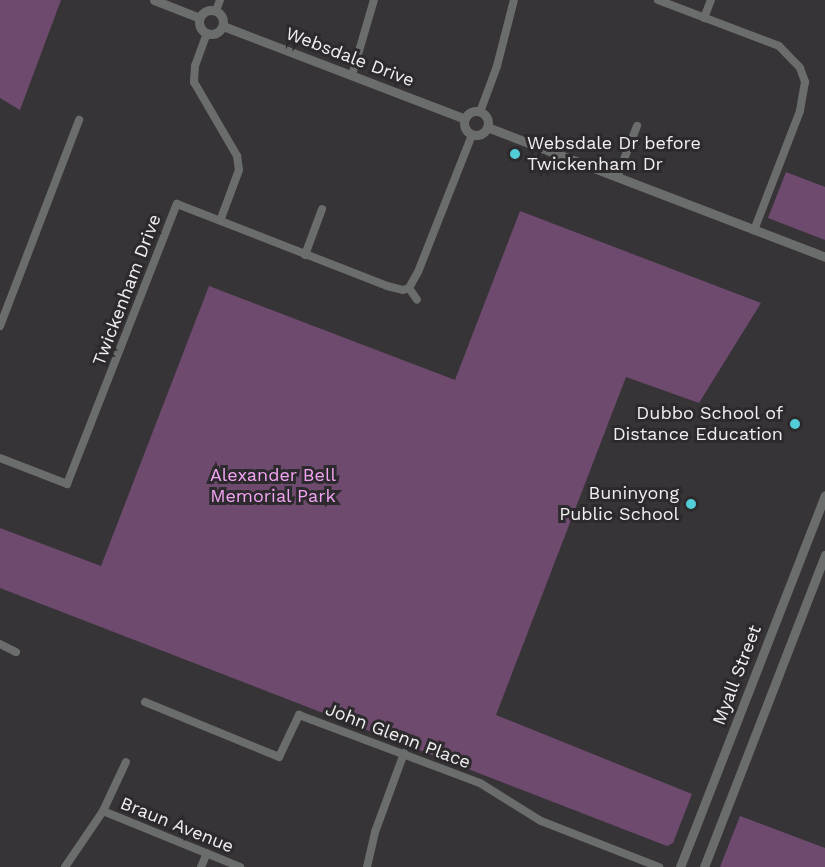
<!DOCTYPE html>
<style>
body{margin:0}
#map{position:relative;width:825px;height:867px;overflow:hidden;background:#373437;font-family:"Work Sans",sans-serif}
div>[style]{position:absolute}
.green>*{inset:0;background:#6e4a6e}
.minor>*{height:8px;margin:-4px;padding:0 4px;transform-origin:4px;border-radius:4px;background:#6b6d6d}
.tertiary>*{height:9px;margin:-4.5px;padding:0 4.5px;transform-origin:4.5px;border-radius:4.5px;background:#6b6d6d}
.tertiary>.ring{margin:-4.5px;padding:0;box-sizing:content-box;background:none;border:9px solid #6b6d6d;border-radius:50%}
.dots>*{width:16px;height:16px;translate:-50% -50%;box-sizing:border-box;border:3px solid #2d2a2d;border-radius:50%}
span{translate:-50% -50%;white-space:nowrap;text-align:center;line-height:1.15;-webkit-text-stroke:6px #2d2a2d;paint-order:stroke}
.street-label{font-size:18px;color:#f1eff1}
.poi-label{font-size:18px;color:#f1eff1}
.left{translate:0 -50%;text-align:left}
.right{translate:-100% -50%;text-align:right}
.park-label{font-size:18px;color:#f4a4f4}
</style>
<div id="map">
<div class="green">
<i style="clip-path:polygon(0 0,61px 0,20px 110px,0 98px)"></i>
<i style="clip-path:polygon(786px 172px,825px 187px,825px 240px,768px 218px)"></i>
<i style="clip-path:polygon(520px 211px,761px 303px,699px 403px,626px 377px,496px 715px,692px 794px,673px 843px,667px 846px,0 588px,0 528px,101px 566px,209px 286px,455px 380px)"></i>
<i style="clip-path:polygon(740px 816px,825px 848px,825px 867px,720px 867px)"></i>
</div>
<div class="minor">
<i style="left:658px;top:0;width:129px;rotate:20.8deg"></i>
<i style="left:779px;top:46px;width:30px;rotate:46deg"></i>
<i style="left:800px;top:68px;width:15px;rotate:70deg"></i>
<i style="left:805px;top:82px;width:29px;rotate:100deg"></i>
<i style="left:800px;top:111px;width:128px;rotate:111.1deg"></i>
<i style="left:216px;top:11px;width:12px;rotate:-70deg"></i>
<i style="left:704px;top:18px;width:19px;rotate:-69deg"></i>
<i style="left:207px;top:33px;width:35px;rotate:110deg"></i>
<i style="left:195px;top:66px;width:16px;rotate:94deg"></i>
<i style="left:194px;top:82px;width:86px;rotate:59.8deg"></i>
<i style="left:237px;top:156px;width:14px;rotate:82deg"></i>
<i style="left:239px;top:170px;width:54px;rotate:110.4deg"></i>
<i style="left:352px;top:75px;width:78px;rotate:-73.7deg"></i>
<i style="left:480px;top:112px;width:49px;rotate:-69.7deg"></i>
<i style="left:497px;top:66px;width:68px;rotate:-75.6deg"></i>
<i style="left:617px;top:177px;width:55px;rotate:-68.6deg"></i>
<i style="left:305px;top:255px;width:49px;rotate:-69.7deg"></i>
<i style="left:409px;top:288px;width:14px;rotate:56deg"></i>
<i style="left:0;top:326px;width:221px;rotate:-69deg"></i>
<i style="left:0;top:458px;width:72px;rotate:21.2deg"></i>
<i style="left:67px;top:484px;width:301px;rotate:-68.6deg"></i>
<i style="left:177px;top:204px;width:225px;rotate:21.3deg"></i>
<i style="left:387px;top:286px;width:16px;rotate:14deg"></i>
<i style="left:403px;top:290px;width:6px;rotate:-18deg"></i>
<i style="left:409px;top:288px;width:18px;rotate:-61deg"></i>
<i style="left:418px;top:272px;width:147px;rotate:-68.5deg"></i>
<i style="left:0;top:644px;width:18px;rotate:27deg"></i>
<i style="left:145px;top:702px;width:145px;rotate:22.3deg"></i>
<i style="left:279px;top:757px;width:47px;rotate:-64.5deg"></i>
<i style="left:299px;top:715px;width:193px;rotate:20.6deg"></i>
<i style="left:480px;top:783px;width:72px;rotate:31.9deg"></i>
<i style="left:541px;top:821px;width:127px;rotate:21.3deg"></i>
<i style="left:103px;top:811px;width:148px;rotate:22.2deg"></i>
<i style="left:65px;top:867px;width:68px;rotate:-55.8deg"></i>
<i style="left:103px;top:811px;width:54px;rotate:-64.9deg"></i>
<i style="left:201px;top:867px;width:15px;rotate:-67deg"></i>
<i style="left:367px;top:867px;width:36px;rotate:-77deg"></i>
<i style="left:375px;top:832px;width:84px;rotate:-69.8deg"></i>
</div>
<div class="tertiary">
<i style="left:154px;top:0;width:49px;rotate:21.4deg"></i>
<i class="ring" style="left:199px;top:10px;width:15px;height:15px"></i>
<i style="left:223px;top:26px;width:259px;rotate:21deg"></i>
<i class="ring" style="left:464px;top:111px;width:15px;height:15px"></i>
<i style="left:487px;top:127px;width:362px;rotate:21deg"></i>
<i style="left:680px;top:867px;width:399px;rotate:-68.7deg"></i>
<i style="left:704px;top:867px;width:335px;rotate:-68.8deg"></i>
</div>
<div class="dots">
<i style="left:515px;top:154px;background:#52ccd6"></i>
<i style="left:795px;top:424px;background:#52ccd6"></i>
<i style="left:691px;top:504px;background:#52ccd6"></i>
</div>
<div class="street-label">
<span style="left:350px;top:57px;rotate:21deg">Websdale Drive</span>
<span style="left:127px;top:290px;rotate:-69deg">Twickenham Drive</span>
<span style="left:737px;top:675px;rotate:-69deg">Myall Street</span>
<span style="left:398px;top:736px;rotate:21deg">John Glenn Place</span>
<span style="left:177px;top:825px;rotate:22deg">Braun Avenue</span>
</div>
<div class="poi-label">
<span class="left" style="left:527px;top:154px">Websdale Dr before<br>Twickenham Dr</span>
<span class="right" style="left:783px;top:424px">Dubbo School of<br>Distance Education</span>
<span class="right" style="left:679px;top:504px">Buninyong<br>Public School</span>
</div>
<div class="park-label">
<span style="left:273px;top:486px">Alexander Bell<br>Memorial Park</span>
</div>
</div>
